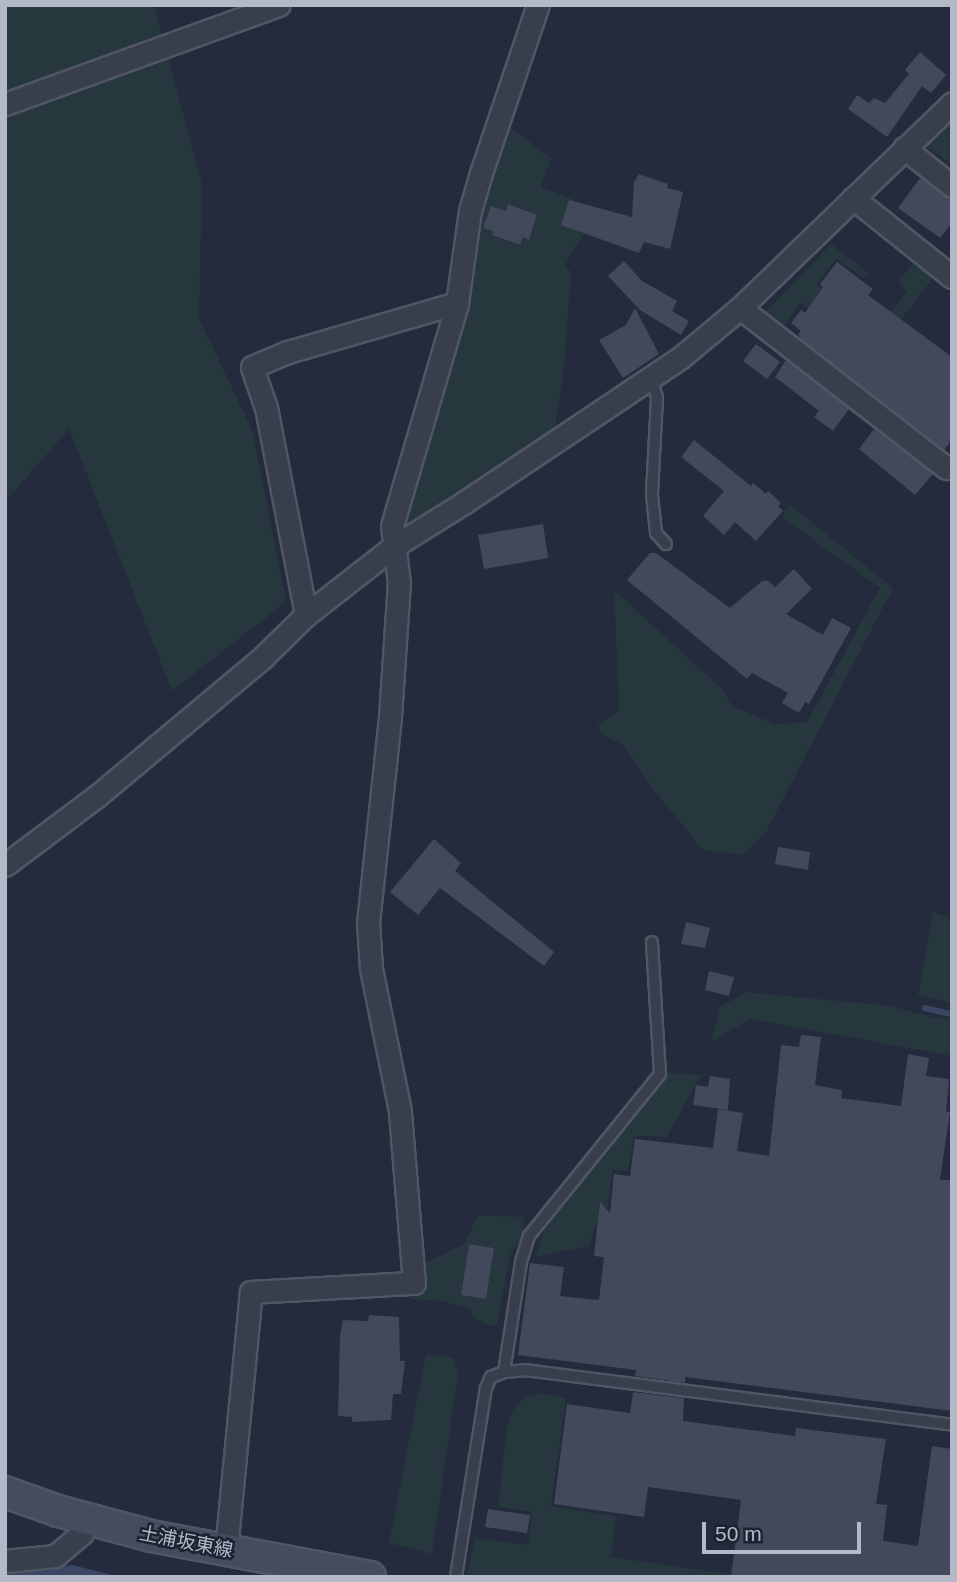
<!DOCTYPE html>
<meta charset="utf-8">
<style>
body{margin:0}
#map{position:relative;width:957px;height:1582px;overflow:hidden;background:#242b3c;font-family:Helvetica,"Noto Sans JP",sans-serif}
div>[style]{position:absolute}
.green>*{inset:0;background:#26373d}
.water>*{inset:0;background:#3a4764}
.stream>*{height:6px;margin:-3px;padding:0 3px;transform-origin:3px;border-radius:3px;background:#3a4764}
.building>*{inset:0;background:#41495b}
.roads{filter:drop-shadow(2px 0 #505664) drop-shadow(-2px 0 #505664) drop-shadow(0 2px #505664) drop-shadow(0 -2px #505664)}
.service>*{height:10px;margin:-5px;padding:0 5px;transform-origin:5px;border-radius:5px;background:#383e4c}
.minor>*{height:21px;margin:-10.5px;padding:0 10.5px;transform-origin:10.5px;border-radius:10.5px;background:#383e4c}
.secondary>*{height:30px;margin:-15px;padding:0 15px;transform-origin:15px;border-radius:15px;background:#464c5f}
span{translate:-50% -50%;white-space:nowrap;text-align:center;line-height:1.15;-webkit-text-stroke:5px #1d2331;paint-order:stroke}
.street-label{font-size:19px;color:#b4b9c7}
.frame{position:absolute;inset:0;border:7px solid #b4b9c7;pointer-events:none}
.scale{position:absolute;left:702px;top:1522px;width:159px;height:32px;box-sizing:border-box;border:4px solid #b4b9c7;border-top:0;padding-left:9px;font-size:21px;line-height:24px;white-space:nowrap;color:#b4b9c7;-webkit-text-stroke:5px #1d2331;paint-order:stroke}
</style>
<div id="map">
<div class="green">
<i style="clip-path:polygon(5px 5px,154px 5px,202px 184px,199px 318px,253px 432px,286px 602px,172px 691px,69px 429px,5px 502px)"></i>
<i style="clip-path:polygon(952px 119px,952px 165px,925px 146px)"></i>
<i style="clip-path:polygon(evenodd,507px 125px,551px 158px,541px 187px,595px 208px,584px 234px,565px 265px,571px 272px,564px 367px,555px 429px,404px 527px,406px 506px,457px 349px,473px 283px,489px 176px,507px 125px,509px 204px,537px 215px,529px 239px,523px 237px,520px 245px,492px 236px,493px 231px,484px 228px,491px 206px,506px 211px,509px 204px)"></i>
<i style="clip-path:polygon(831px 244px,868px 273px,863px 278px,836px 259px,816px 284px,879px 327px,907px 292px,899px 282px,915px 260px,933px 278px,879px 348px,832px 327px,801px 303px,780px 331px,765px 319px,766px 312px)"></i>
<i style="clip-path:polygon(790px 505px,893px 588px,766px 832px,742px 855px,703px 850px,653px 789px,624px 746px,601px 733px,598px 725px,619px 710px,614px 590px,721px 688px,732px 706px,775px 724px,807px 722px,880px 588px,782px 517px)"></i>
<i style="clip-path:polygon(933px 912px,952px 919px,952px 1003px,918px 995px)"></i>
<i style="clip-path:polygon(746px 992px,891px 1006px,931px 1017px,950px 1018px,952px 1056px,750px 1019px,711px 1042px,720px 1007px)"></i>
<i style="clip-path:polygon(667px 1072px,701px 1075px,667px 1137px,634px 1136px,628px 1171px,613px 1170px,605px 1222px,596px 1223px,589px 1246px,536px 1257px,544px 1231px)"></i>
<i style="clip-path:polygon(evenodd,478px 1215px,524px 1217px,523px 1237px,511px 1253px,497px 1324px,490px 1326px,472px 1316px,470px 1308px,441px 1301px,411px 1299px,414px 1291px,427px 1292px,426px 1263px,464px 1244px,478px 1215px,469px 1244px,494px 1248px,486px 1299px,461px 1295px,469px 1244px)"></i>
<i style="clip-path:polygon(426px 1354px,454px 1358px,458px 1374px,432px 1554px,389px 1543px)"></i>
<i style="clip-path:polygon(540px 1393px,566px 1398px,551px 1506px,616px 1516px,611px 1557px,729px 1574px,729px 1577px,484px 1577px,467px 1574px,475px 1538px,528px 1545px,532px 1512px,498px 1507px,507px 1426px,513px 1410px,525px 1397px)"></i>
</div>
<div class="water">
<i style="clip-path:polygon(72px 1565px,121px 1577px,5px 1577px,5px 1572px)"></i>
</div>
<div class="stream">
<i style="left:925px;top:1008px;width:28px;rotate:13deg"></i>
</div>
<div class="building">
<i style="clip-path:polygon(920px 52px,946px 75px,931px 93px,922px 86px,887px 137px,848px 109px,857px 95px,869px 103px,874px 98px,885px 103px,909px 74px,905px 70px)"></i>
<i style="clip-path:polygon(639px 174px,668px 184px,667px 188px,683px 192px,670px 249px,644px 242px,639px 253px,561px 225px,569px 200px,632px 217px,634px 182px)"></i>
<i style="clip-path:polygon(920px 178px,952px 201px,952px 223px,940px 238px,898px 208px)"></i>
<i style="clip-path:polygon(508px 204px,537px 215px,529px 240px,523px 237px,520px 245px,492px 235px,493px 231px,483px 228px,491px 206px,506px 211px)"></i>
<i style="clip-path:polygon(624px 261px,642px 281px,677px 301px,672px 311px,689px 321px,681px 335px,640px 310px,608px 276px)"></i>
<i style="clip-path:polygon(837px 262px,873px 289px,868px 295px,952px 357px,952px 440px,944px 450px,801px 339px,798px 334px,801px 331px,791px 323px,801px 310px,805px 313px,823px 287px,820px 284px)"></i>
<i style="clip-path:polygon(635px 308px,659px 354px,623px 378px,599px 340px,626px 325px)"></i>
<i style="clip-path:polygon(756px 344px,780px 362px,767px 379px,743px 361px)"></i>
<i style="clip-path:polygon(786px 360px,849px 409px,833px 431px,814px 417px,819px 411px,775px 377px)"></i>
<i style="clip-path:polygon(874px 429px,933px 474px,915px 495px,859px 449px)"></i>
<i style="clip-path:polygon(694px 440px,751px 486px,753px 483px,766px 494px,768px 491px,781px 503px,778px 506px,783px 511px,756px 541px,735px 522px,724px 535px,703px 516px,724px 491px,681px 457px)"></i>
<i style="clip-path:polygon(543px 524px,548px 558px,484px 569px,478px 535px)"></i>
<i style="clip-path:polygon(650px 553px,656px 553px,730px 608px,762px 581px,768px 581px,775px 587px,794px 569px,812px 589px,786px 614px,823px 635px,832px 618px,851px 628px,809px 704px,805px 702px,799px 713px,782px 703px,788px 693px,752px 673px,747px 679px,627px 580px)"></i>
<i style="clip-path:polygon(434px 839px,461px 863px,455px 871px,554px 952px,544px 966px,440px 888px,418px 915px,390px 892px)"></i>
<i style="clip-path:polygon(778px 847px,810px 852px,808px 870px,775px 864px)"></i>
<i style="clip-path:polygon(686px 922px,710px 928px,705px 948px,681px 944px)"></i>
<i style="clip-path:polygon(709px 971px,734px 977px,729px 996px,705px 990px)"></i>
<i style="clip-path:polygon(801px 1035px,821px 1037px,815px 1085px,842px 1090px,841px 1098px,901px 1106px,908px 1054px,929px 1058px,926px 1076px,949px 1079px,946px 1112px,950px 1112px,940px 1180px,952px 1180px,952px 1411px,685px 1377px,685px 1383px,635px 1376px,636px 1370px,518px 1355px,530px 1263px,564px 1267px,560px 1296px,599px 1300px,604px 1257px,594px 1256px,600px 1202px,610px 1213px,614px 1174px,630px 1176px,635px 1139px,713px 1148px,718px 1109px,743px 1113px,737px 1151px,769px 1156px,781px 1045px,799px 1047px)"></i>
<i style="clip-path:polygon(710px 1076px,730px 1079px,728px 1110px,693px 1105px,696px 1085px,708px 1087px)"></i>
<i style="clip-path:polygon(469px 1244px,494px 1248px,486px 1299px,461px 1295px)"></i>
<i style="clip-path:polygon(369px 1315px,399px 1317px,400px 1361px,405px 1361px,401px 1394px,393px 1394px,391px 1420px,352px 1422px,352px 1417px,338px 1416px,340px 1336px,343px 1320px,368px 1321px)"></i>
<i style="clip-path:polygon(633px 1392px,684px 1398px,683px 1421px,795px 1436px,796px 1428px,886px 1439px,876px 1504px,887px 1505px,883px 1541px,918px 1546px,932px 1446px,952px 1449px,952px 1577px,731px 1577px,741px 1500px,648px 1487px,644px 1517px,554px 1504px,567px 1404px,630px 1413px)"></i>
<i style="clip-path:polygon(488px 1509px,530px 1515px,527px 1533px,485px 1527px)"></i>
</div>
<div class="roads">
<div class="service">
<i style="left:651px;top:379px;width:20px;rotate:72deg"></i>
<i style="left:657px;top:398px;width:97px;rotate:93deg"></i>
<i style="left:652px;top:495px;width:38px;rotate:84deg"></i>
<i style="left:656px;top:533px;width:15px;rotate:48deg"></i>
<i style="left:504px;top:1372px;width:111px;rotate:-81.2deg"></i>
<i style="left:521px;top:1262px;width:27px;rotate:-73deg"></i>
<i style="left:529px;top:1236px;width:208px;rotate:-51deg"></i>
<i style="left:660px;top:1074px;width:132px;rotate:-93.5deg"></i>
<i style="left:456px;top:1577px;width:191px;rotate:-81deg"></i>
<i style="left:486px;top:1388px;width:12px;rotate:-66deg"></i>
<i style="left:491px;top:1377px;width:14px;rotate:-21deg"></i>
<i style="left:504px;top:1372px;width:21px;rotate:-5deg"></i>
<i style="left:525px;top:1370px;width:431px;rotate:7.3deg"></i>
</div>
<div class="minor">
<i style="left:5px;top:104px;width:291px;rotate:-19.9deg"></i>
<i style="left:904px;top:148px;width:61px;rotate:38.4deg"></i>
<i style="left:853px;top:198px;width:127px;rotate:38.6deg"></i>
<i style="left:740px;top:308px;width:261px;rotate:37.8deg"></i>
<i style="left:306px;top:615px;width:211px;rotate:-100.9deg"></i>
<i style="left:266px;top:408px;width:43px;rotate:-108.9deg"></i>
<i style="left:252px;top:367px;width:39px;rotate:-23deg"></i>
<i style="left:288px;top:352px;width:176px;rotate:-16.2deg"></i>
<i style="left:5px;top:865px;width:115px;rotate:-36.9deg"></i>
<i style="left:97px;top:796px;width:217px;rotate:-39.9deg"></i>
<i style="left:263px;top:657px;width:60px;rotate:-44.3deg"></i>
<i style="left:306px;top:615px;width:110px;rotate:-38deg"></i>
<i style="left:393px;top:547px;width:85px;rotate:-32deg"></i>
<i style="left:465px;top:502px;width:259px;rotate:-33.8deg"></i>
<i style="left:680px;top:358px;width:78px;rotate:-39.8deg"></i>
<i style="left:740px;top:308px;width:295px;rotate:-44deg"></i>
<i style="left:226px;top:1550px;width:259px;rotate:-84.5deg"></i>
<i style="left:251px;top:1292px;width:163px;rotate:-3.2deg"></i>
<i style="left:414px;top:1283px;width:173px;rotate:-94.7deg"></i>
<i style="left:400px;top:1111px;width:146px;rotate:-101.5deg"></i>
<i style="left:371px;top:968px;width:45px;rotate:-93.8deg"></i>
<i style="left:368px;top:923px;width:207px;rotate:-83.9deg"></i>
<i style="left:390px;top:717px;width:134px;rotate:-86.2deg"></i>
<i style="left:399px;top:583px;width:57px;rotate:-97deg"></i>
<i style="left:392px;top:526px;width:232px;rotate:-73.7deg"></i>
<i style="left:457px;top:303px;width:93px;rotate:-82deg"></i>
<i style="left:470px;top:211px;width:40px;rotate:-74deg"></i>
<i style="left:481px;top:173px;width:177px;rotate:-71.3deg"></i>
<i style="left:5px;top:1561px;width:50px;rotate:-5.7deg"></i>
<i style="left:55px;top:1556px;width:35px;rotate:-40deg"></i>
<i style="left:82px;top:1533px;width:15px;rotate:-70deg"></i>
</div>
<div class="secondary">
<i style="left:5px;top:1492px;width:56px;rotate:19.7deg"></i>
<i style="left:58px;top:1511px;width:96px;rotate:15deg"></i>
<i style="left:151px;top:1536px;width:223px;rotate:10.6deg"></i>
</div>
</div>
<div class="street-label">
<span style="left:186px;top:1542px;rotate:11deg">土浦坂東線</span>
</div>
<div class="frame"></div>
<div class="scale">50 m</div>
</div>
